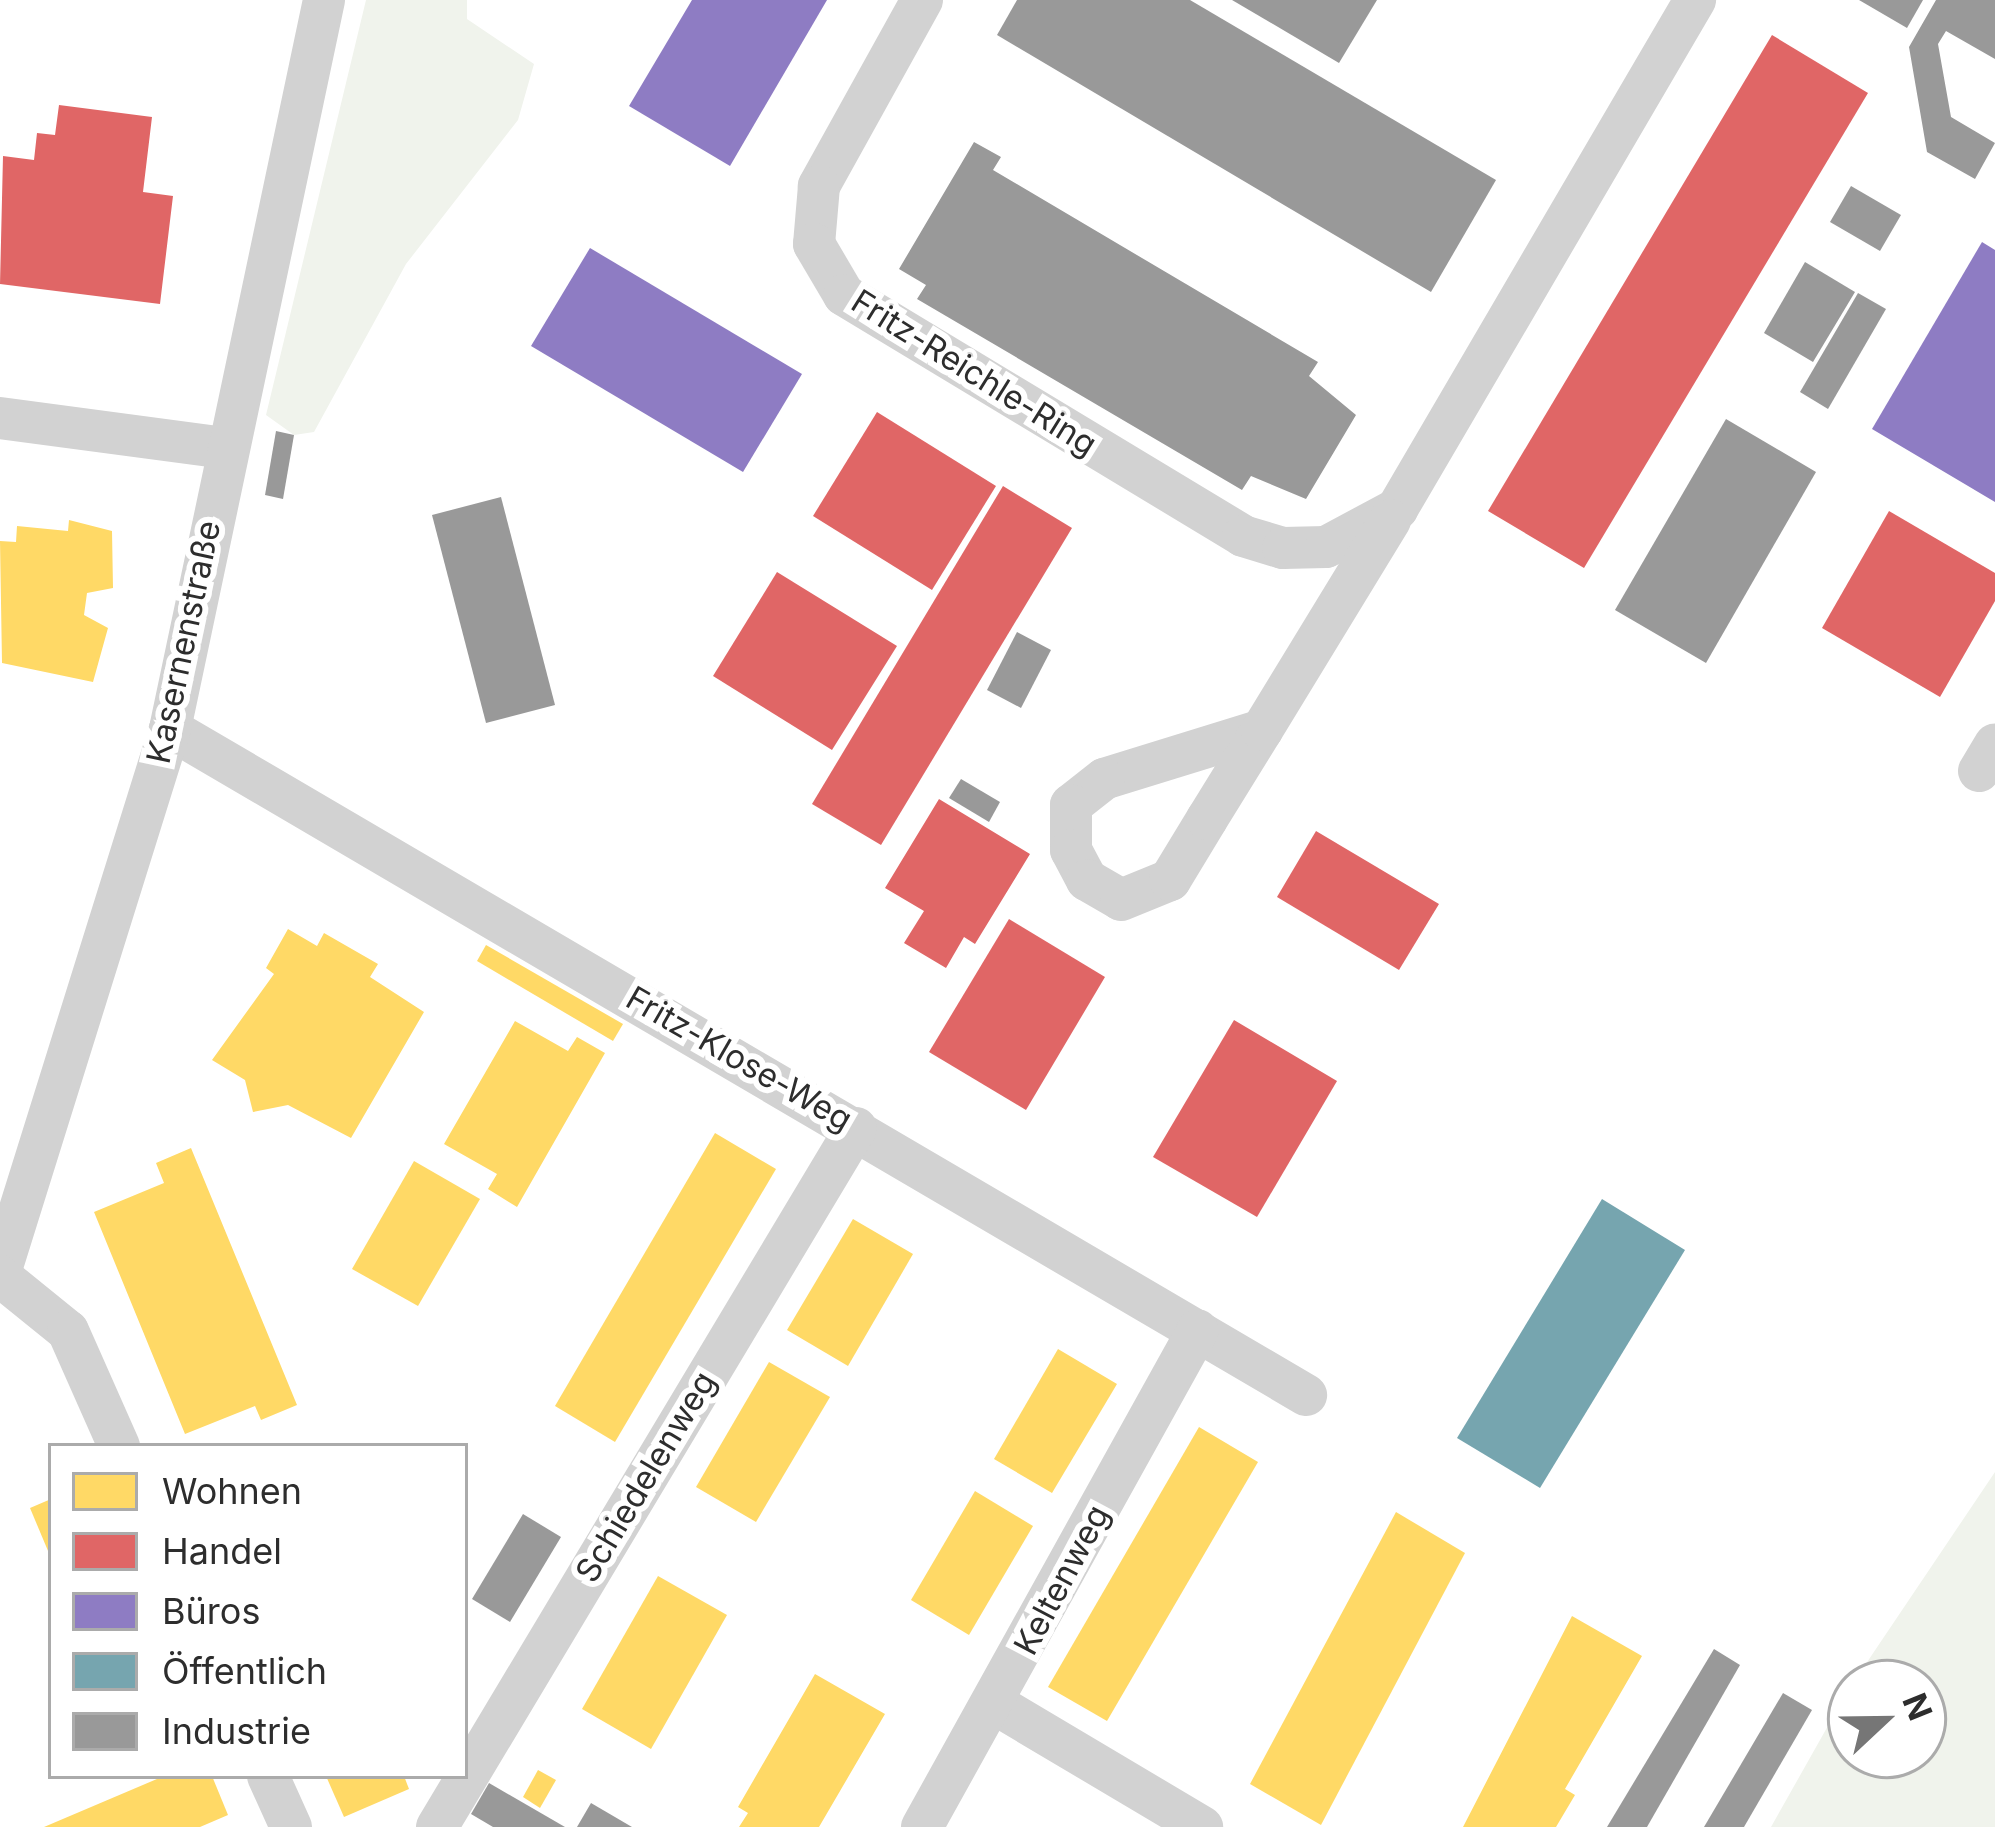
<!DOCTYPE html>
<meta charset="utf-8">
<style>
body{margin:0}
#map{position:relative;width:1995px;height:1827px;overflow:hidden;background:#fff;font-family:Inter,sans-serif}
div>[style]{position:absolute}
.green>*{inset:0;background:#f0f3ec}
.homes>*{inset:0;background:#ffd966}
.shops>*{inset:0;background:#e06666}
.offices>*{inset:0;background:#8e7cc3}
.public>*{inset:0;background:#76a5af}
.industry>*{inset:0;background:#999}
.street>*{height:42px;margin:-21px;padding:0 21px;transform-origin:21px;border-radius:21px;background:#d2d2d2}
span{translate:-50% -50%;white-space:nowrap;text-align:center;line-height:1.15;-webkit-text-stroke:12px #fff;paint-order:stroke}
.street-label{font-size:33px;color:#2d2d2d}
.legend{position:absolute;left:48px;top:1443px;width:420px;height:336px;box-sizing:border-box;background:#fff;border:3px solid #ababab;margin:0;padding:15px 21px;list-style:none;font-size:36px;color:#2d2d2d}
.legend li{display:flex;align-items:center;gap:24px;height:60px}
.legend b{width:60px;border:3px solid #ababab}
.north{position:absolute;left:1827px;top:1659px;width:120px;height:120px;box-sizing:border-box;background:#fff;border:3px solid #ababab;border-radius:50%;rotate:68deg;font-size:33px;font-weight:700;line-height:48px;text-align:center;color:#2d2d2d}
.north::after{content:'';display:block;margin:auto;width:42px;height:54px;background:#767676;clip-path:polygon(50% 0,100% 100%,50% 72%,0 100%)}
</style>
<div id="map">
<div class="green">
<i style="clip-path:polygon(366px 0,467px 0,467px 19px,534px 64px,518px 120px,406px 264px,314px 432px,294px 435px,266px 415px)"></i>
<i style="clip-path:polygon(1995px 1472px,1995px 1827px,1771px 1827px,1851px 1685px,1851px 1755px,1923px 1755px,1923px 1683px,1853px 1683px)"></i>
</div>
<div class="homes">
<i style="clip-path:polygon(69px 520px,112px 531px,113px 588px,87px 593px,84px 615px,108px 628px,93px 682px,2px 663px,0 541px,16px 542px,17px 526px,68px 531px)"></i>
<i style="clip-path:polygon(288px 929px,317px 946px,324px 933px,378px 964px,370px 977px,424px 1012px,351px 1138px,288px 1105px,253px 1112px,245px 1080px,212px 1060px,274px 974px,266px 968px)"></i>
<i style="clip-path:polygon(486px 945px,623px 1024px,613px 1041px,477px 961px)"></i>
<i style="clip-path:polygon(515px 1021px,568px 1051px,577px 1037px,605px 1053px,517px 1207px,488px 1189px,497px 1174px,444px 1144px)"></i>
<i style="clip-path:polygon(715px 1133px,776px 1169px,615px 1442px,555px 1406px)"></i>
<i style="clip-path:polygon(191px 1148px,297px 1405px,261px 1420px,255px 1406px,185px 1434px,94px 1212px,164px 1183px,156px 1163px)"></i>
<i style="clip-path:polygon(414px 1161px,480px 1199px,418px 1306px,352px 1269px)"></i>
<i style="clip-path:polygon(853px 1219px,913px 1254px,848px 1366px,787px 1330px)"></i>
<i style="clip-path:polygon(1058px 1349px,1117px 1384px,1052px 1493px,994px 1459px)"></i>
<i style="clip-path:polygon(769px 1362px,830px 1397px,756px 1522px,696px 1487px)"></i>
<i style="clip-path:polygon(1199px 1427px,1258px 1462px,1107px 1721px,1048px 1687px)"></i>
<i style="clip-path:polygon(975px 1491px,1033px 1526px,969px 1635px,911px 1600px)"></i>
<i style="clip-path:polygon(51px 1499px,51px 1558px,30px 1508px)"></i>
<i style="clip-path:polygon(1396px 1512px,1465px 1553px,1321px 1825px,1250px 1784px)"></i>
<i style="clip-path:polygon(658px 1576px,727px 1615px,651px 1749px,582px 1709px)"></i>
<i style="clip-path:polygon(1572px 1616px,1642px 1656px,1565px 1789px,1575px 1795px,1556px 1827px,1463px 1827px)"></i>
<i style="clip-path:polygon(815px 1674px,885px 1714px,819px 1827px,739px 1827px,748px 1813px,738px 1807px)"></i>
<i style="clip-path:polygon(538px 1770px,556px 1780px,540px 1808px,523px 1797px)"></i>
<i style="clip-path:polygon(164px 1776px,212px 1776px,228px 1815px,200px 1827px,44px 1827px)"></i>
<i style="clip-path:polygon(326px 1776px,404px 1776px,409px 1789px,344px 1817px)"></i>
</div>
<div class="shops">
<i style="clip-path:polygon(1772px 35px,1868px 93px,1584px 568px,1488px 511px)"></i>
<i style="clip-path:polygon(59px 105px,152px 117px,143px 192px,173px 196px,160px 304px,0 284px,3px 156px,34px 160px,37px 133px,55px 135px)"></i>
<i style="clip-path:polygon(877px 412px,996px 486px,932px 590px,813px 516px)"></i>
<i style="clip-path:polygon(1003px 486px,1072px 528px,881px 845px,812px 804px)"></i>
<i style="clip-path:polygon(1889px 511px,1995px 573px,1995px 601px,1940px 697px,1822px 628px)"></i>
<i style="clip-path:polygon(777px 572px,897px 646px,832px 750px,713px 676px)"></i>
<i style="clip-path:polygon(939px 799px,1030px 854px,975px 944px,964px 937px,946px 968px,904px 943px,924px 911px,885px 888px)"></i>
<i style="clip-path:polygon(1316px 831px,1439px 904px,1399px 970px,1277px 897px)"></i>
<i style="clip-path:polygon(1009px 919px,1105px 977px,1026px 1110px,929px 1052px)"></i>
<i style="clip-path:polygon(1234px 1020px,1337px 1081px,1257px 1217px,1153px 1157px)"></i>
</div>
<div class="offices">
<i style="clip-path:polygon(692px 0,827px 0,730px 166px,629px 106px)"></i>
<i style="clip-path:polygon(1982px 242px,1995px 250px,1995px 502px,1872px 429px)"></i>
<i style="clip-path:polygon(590px 248px,802px 374px,743px 472px,531px 346px)"></i>
</div>
<div class="public">
<i style="clip-path:polygon(1602px 1199px,1685px 1250px,1540px 1488px,1457px 1438px)"></i>
</div>
<div class="industry">
<i style="clip-path:polygon(1017px 0,1190px 0,1496px 180px,1431px 292px,997px 35px)"></i>
<i style="clip-path:polygon(1232px 0,1377px 0,1339px 63px)"></i>
<i style="clip-path:polygon(1859px 0,1923px 0,1907px 28px)"></i>
<i style="clip-path:polygon(1936px 0,1995px 0,1995px 59px,1946px 31px,1938px 44px,1951px 117px,1995px 143px,1975px 179px,1927px 152px,1909px 47px)"></i>
<i style="clip-path:polygon(974px 142px,1001px 157px,993px 170px,1318px 362px,1309px 376px,1356px 415px,1306px 499px,1251px 476px,1242px 490px,917px 299px,926px 285px,899px 269px)"></i>
<i style="clip-path:polygon(1851px 186px,1901px 215px,1880px 251px,1830px 222px)"></i>
<i style="clip-path:polygon(1805px 262px,1855px 292px,1813px 362px,1764px 333px)"></i>
<i style="clip-path:polygon(1858px 293px,1886px 309px,1828px 409px,1800px 392px)"></i>
<i style="clip-path:polygon(1726px 419px,1816px 472px,1706px 663px,1615px 610px)"></i>
<i style="clip-path:polygon(276px 431px,294px 435px,283px 499px,265px 495px)"></i>
<i style="clip-path:polygon(501px 497px,555px 705px,486px 723px,432px 515px)"></i>
<i style="clip-path:polygon(1017px 632px,1051px 650px,1021px 708px,987px 690px)"></i>
<i style="clip-path:polygon(961px 779px,1000px 802px,989px 822px,949px 798px)"></i>
<i style="clip-path:polygon(523px 1514px,561px 1537px,510px 1622px,472px 1599px)"></i>
<i style="clip-path:polygon(1714px 1649px,1740px 1665px,1647px 1827px,1607px 1827px)"></i>
<i style="clip-path:polygon(1783px 1693px,1812px 1710px,1744px 1827px,1704px 1827px)"></i>
<i style="clip-path:polygon(489px 1783px,565px 1827px,493px 1827px,471px 1814px)"></i>
<i style="clip-path:polygon(591px 1803px,632px 1827px,577px 1827px)"></i>
</div>
<div class="street">
<i style="left:922px;top:0;width:213px;rotate:119deg"></i>
<i style="left:819px;top:186px;width:58px;rotate:94.9deg"></i>
<i style="left:814px;top:244px;width:59px;rotate:59.5deg"></i>
<i style="left:844px;top:295px;width:466px;rotate:31.1deg"></i>
<i style="left:1243px;top:536px;width:42px;rotate:16.7deg"></i>
<i style="left:1283px;top:548px;width:43px;rotate:-1.3deg"></i>
<i style="left:1326px;top:547px;width:81px;rotate:-28.2deg"></i>
<i style="left:1397px;top:509px;width:590px;rotate:-59.65deg"></i>
<i style="left:0;top:418px;width:227px;rotate:7.6deg"></i>
<i style="left:170px;top:729px;width:1317px;rotate:30.38deg"></i>
<i style="left:1262px;top:730px;width:165px;rotate:162.8deg"></i>
<i style="left:1104px;top:779px;width:42px;rotate:141.8deg"></i>
<i style="left:1071px;top:805px;width:45px;rotate:90deg"></i>
<i style="left:1071px;top:850px;width:34px;rotate:62deg"></i>
<i style="left:1087px;top:880px;width:39px;rotate:30deg"></i>
<i style="left:1121px;top:900px;width:53px;rotate:-22.2deg"></i>
<i style="left:1170px;top:880px;width:71px;rotate:-58.8deg"></i>
<i style="left:1207px;top:819px;width:105px;rotate:-58.3deg"></i>
<i style="left:1262px;top:730px;width:246px;rotate:-58.6deg"></i>
<i style="left:1979px;top:771px;width:31px;rotate:-59deg"></i>
<i style="left:0;top:1273px;width:570px;rotate:-72.65deg"></i>
<i style="left:170px;top:729px;width:745px;rotate:-78.07deg"></i>
<i style="left:0;top:1276px;width:87px;rotate:39deg"></i>
<i style="left:68px;top:1331px;width:126px;rotate:66.1deg"></i>
<i style="left:995px;top:1704px;width:241px;rotate:30.7deg"></i>
<i style="left:268px;top:1776px;width:56px;rotate:65.7deg"></i>
<i style="left:437px;top:1827px;width:815px;rotate:-59.06deg"></i>
<i style="left:922px;top:1827px;width:568px;rotate:-60.96deg"></i>
</div>
<div class="street-label">
<span style="left:974px;top:373px;rotate:32deg">Fritz-Reichle-Ring</span>
<span style="left:184px;top:642px;rotate:-78deg">Kasernenstraße</span>
<span style="left:739px;top:1059px;rotate:30deg">Fritz-Klose-Weg</span>
<span style="left:646px;top:1477px;rotate:-59deg">Schiedelenweg</span>
<span style="left:1062px;top:1580px;rotate:-62deg">Keltenweg</span>
</div>
<ul class="legend">
<li><b style="height:33px;background:#ffd966"></b>Wohnen</li>
<li><b style="height:33px;background:#e06666"></b>Handel</li>
<li><b style="height:33px;background:#8e7cc3"></b>Büros</li>
<li><b style="height:33px;background:#76a5af"></b>Öffentlich</li>
<li><b style="height:33px;background:#999"></b>Industrie</li>
</ul>
<div class="north">N</div>
</div>
